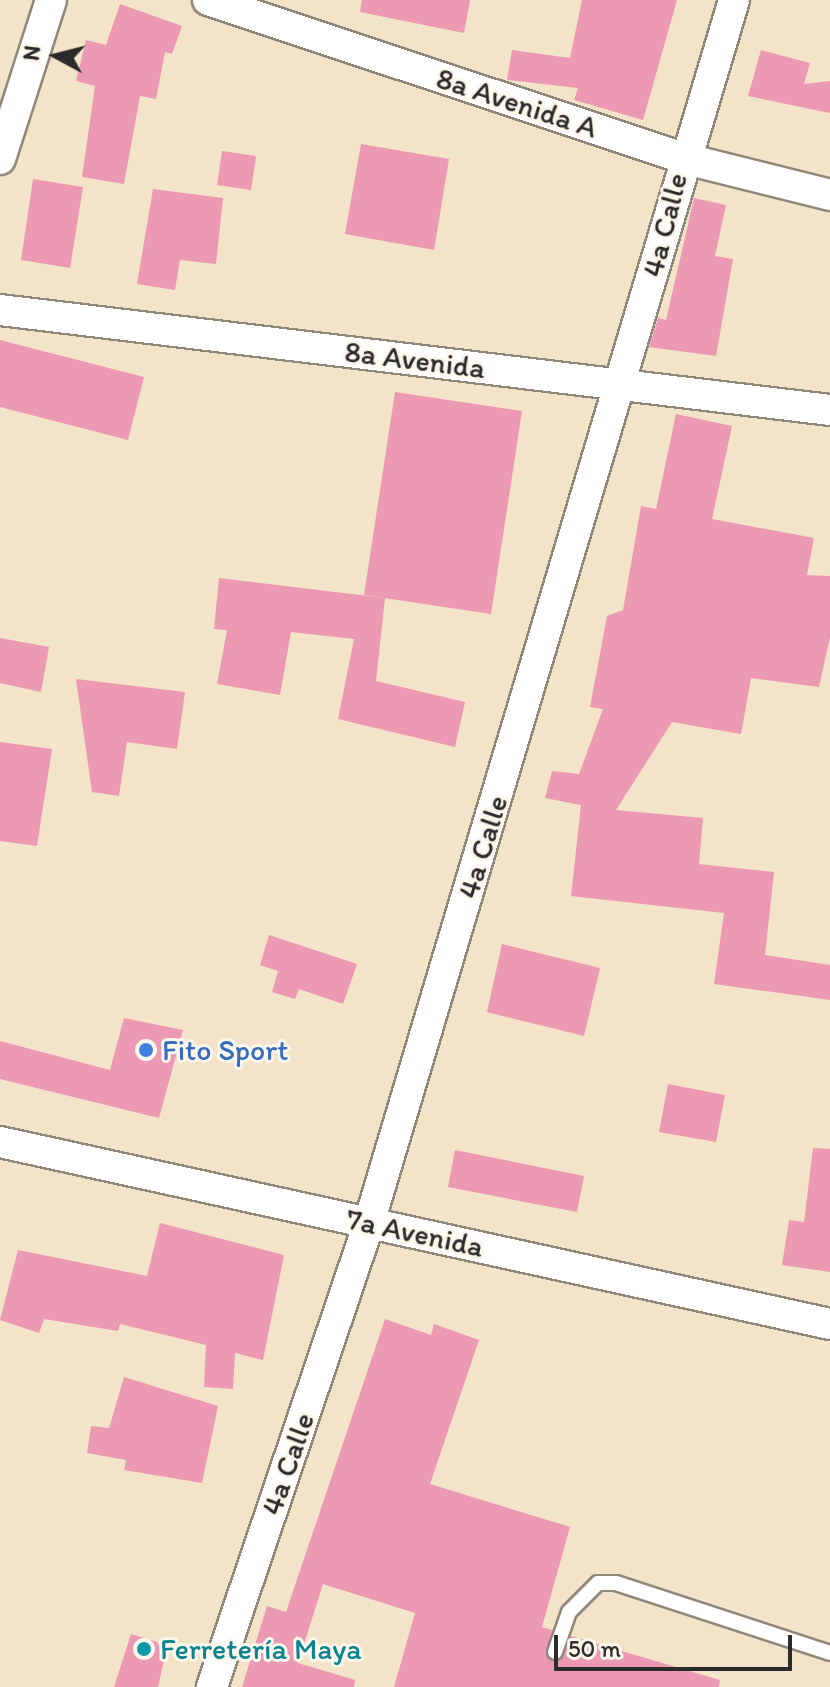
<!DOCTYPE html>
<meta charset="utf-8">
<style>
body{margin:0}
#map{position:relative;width:830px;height:1687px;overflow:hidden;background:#f3e3c8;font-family:Itim,sans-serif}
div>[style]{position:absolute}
.building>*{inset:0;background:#ec99b3}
.roads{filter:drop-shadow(2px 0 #8f877a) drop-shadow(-2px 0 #8f877a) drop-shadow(0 2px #8f877a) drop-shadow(0 -2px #8f877a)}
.service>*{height:14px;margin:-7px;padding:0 7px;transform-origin:7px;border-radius:7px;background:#fff}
.minor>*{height:30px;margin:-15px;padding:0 15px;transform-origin:15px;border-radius:15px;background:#fff}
.dots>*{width:22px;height:22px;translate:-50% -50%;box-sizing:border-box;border:4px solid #fbf7ec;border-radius:50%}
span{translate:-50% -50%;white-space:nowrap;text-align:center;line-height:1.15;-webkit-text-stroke:6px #fbf7ec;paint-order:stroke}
.street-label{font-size:30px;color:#2b2b2b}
.shop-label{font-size:30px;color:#366cbe}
.left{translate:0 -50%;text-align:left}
.culture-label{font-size:30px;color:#0d838f}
.north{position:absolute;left:16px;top:16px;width:80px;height:80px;-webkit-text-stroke:6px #fbf7ec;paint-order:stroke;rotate:277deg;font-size:22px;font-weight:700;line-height:32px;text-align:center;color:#2b2b2b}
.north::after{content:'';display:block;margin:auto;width:28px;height:36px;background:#2b2b2b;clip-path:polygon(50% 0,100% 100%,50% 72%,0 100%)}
.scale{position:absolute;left:554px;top:1635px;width:238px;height:36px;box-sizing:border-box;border:4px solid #2b2b2b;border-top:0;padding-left:10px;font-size:24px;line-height:28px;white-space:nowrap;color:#2b2b2b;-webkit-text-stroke:6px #fbf7ec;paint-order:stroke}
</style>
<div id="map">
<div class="building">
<i style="clip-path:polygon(362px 0,470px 0,464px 33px,360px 12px)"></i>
<i style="clip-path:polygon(582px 0,677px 0,643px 120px,574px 100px,578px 88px,507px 80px,512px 50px,570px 58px)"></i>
<i style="clip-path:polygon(120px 4px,182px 26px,172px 54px,165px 52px,156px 99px,140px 96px,124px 184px,82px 177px,95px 86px,76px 81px,86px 40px,106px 45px)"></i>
<i style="clip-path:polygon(761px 50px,810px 63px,804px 84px,830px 81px,830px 113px,748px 96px)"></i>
<i style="clip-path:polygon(361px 144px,449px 159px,434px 250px,345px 234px)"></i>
<i style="clip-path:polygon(222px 151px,256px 156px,251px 190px,217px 185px)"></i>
<i style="clip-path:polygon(33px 179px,83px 187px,70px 268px,21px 260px)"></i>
<i style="clip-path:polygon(153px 189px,223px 198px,216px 264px,180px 260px,175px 290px,137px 284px)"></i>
<i style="clip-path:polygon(694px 198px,726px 205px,715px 256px,733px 259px,716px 356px,649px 347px,658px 318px,666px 320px)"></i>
<i style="clip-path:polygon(0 340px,144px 377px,128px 440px,0 407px)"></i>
<i style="clip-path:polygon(395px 392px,522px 411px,491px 614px,364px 595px)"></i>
<i style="clip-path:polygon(676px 414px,732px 426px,712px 519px,814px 538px,807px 575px,830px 576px,830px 637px,819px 687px,751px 678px,741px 734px,672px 722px,616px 810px,703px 818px,699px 864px,774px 872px,765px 955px,830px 965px,830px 1000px,714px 984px,724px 913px,571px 896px,581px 805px,545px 798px,552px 771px,579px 774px,603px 709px,590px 707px,607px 616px,623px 610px,641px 506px,656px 509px)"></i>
<i style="clip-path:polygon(219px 578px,385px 598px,376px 681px,465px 702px,455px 747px,338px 719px,354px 639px,291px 632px,280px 695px,217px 684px,227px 630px,214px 629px)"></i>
<i style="clip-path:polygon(0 638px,49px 647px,41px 692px,0 683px)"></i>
<i style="clip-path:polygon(76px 679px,185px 692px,177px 749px,127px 742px,119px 796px,92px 792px)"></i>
<i style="clip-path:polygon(0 742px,52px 749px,37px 846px,0 841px)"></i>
<i style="clip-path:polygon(269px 935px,357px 964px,343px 1004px,299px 989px,295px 999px,272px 992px,278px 971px,260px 965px)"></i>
<i style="clip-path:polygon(502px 944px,600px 968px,584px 1036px,487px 1012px)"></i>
<i style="clip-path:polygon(124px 1018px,183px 1030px,159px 1118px,0 1079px,0 1041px,110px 1070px)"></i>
<i style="clip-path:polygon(668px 1084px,725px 1095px,716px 1142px,659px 1132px)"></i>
<i style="clip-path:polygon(813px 1148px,830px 1149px,830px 1272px,782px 1265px,789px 1220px,804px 1222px)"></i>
<i style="clip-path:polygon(455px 1150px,584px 1176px,577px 1212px,448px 1187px)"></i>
<i style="clip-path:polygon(160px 1223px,284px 1255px,263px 1360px,235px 1353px,233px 1389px,204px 1387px,206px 1345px,120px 1324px,118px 1331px,44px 1319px,39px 1333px,0 1320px,18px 1250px,147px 1276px)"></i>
<i style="clip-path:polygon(385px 1319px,431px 1335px,434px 1324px,479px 1340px,430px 1484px,570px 1527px,542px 1627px,552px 1630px,548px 1659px,562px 1659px,571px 1636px,720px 1680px,719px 1687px,394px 1687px,415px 1613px,323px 1584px,298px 1663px,355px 1680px,354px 1687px,242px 1687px,267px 1606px,286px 1612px)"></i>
<i style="clip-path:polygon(124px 1377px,218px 1406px,202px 1483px,124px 1470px,126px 1460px,87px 1453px,91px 1426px,109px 1428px)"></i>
<i style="clip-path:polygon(131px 1634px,157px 1642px,165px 1656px,158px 1687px,114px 1687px)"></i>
</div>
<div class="roads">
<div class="service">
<i style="left:555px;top:1652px;width:42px;rotate:-70.7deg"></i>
<i style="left:569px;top:1612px;width:41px;rotate:-45deg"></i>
<i style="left:598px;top:1583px;width:18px"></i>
<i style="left:616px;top:1583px;width:225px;rotate:18.1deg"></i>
</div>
<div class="minor">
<i style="left:208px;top:0;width:500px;rotate:18.4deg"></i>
<i style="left:682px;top:158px;width:153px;rotate:14deg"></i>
<i style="left:0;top:159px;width:167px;rotate:-72.2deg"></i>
<i style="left:0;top:310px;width:836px;rotate:6.87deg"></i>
<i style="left:0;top:1142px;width:850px;rotate:12.37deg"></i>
<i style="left:212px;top:1687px;width:490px;rotate:-71.3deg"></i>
<i style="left:369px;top:1223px;width:1276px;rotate:-73.38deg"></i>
</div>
</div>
<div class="dots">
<i style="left:146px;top:1050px;background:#3f7fe0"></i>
<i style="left:144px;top:1649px;background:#0f9aa8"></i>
</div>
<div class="street-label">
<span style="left:517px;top:103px;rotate:18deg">8a Avenida A</span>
<span style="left:665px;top:225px;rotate:-76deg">4a Calle</span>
<span style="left:415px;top:360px;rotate:7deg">8a Avenida</span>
<span style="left:483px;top:847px;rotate:-73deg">4a Calle</span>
<span style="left:415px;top:1233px;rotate:12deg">7a Avenida</span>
<span style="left:288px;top:1464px;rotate:-71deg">4a Calle</span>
</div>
<div class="shop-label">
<span class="left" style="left:162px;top:1050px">Fito Sport</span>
</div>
<div class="culture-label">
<span class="left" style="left:160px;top:1649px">Ferretería Maya</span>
</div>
<div class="north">N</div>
<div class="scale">50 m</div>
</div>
